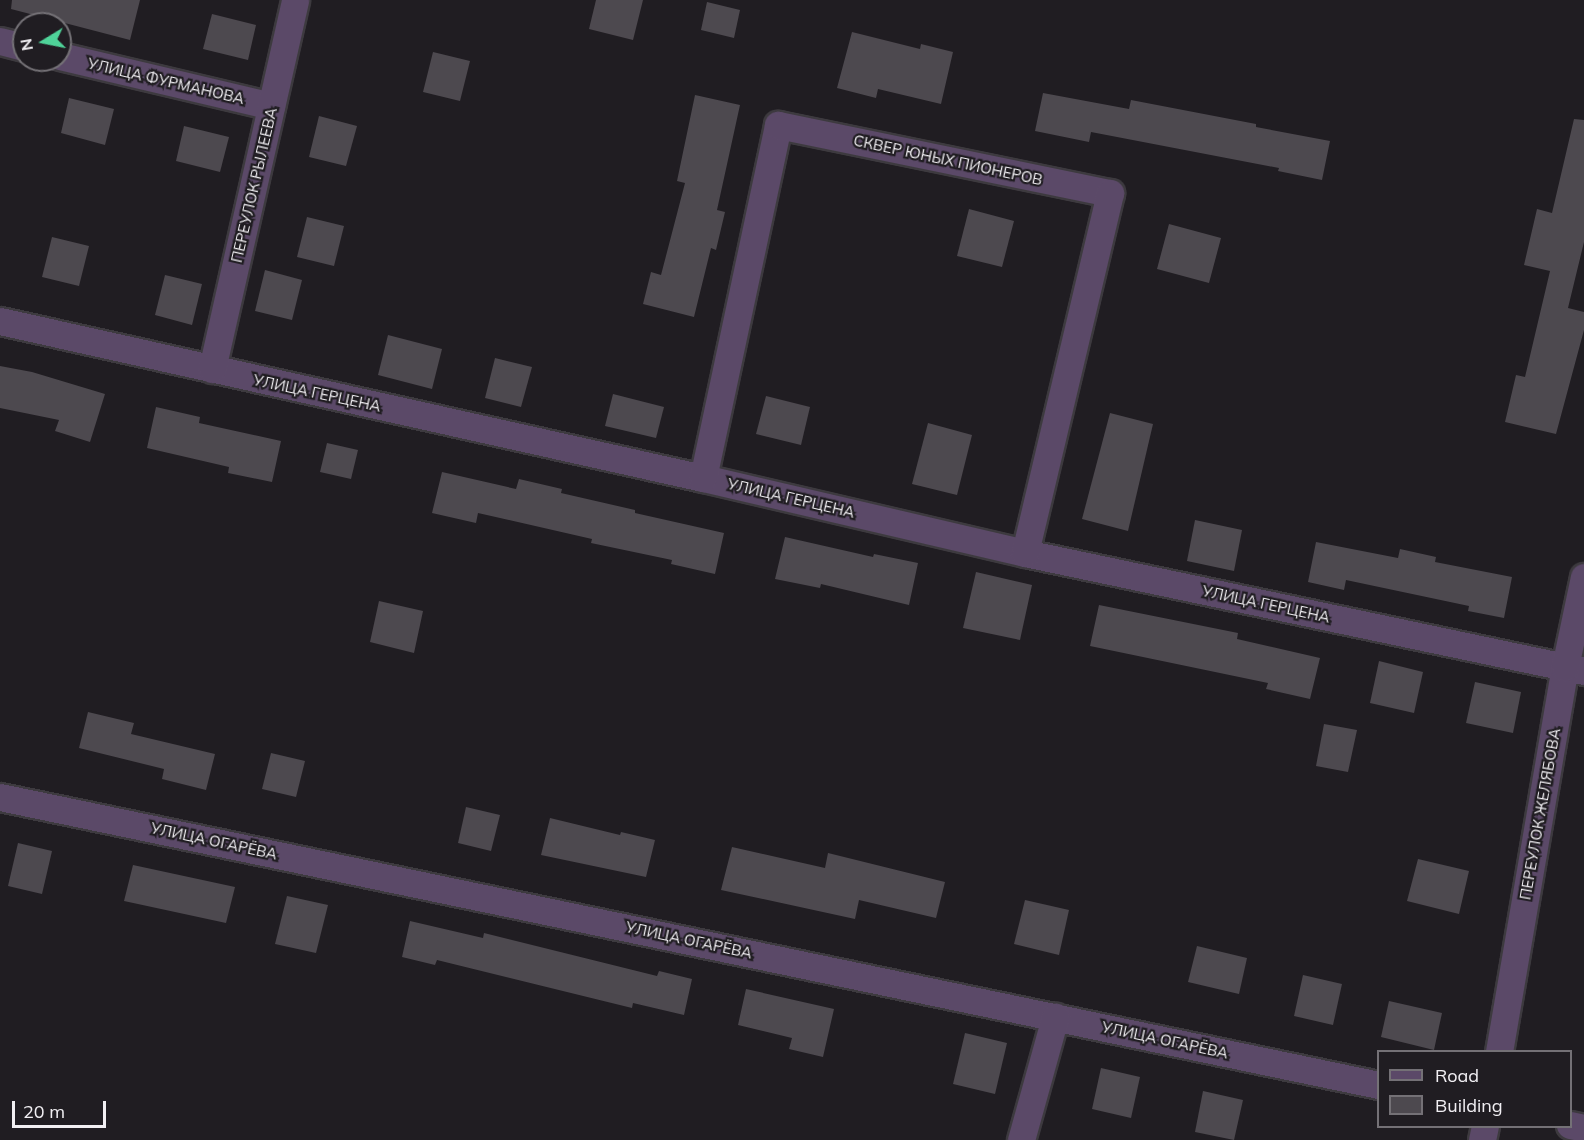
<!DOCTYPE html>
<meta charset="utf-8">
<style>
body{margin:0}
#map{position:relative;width:1584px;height:1140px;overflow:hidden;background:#201d22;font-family:Mulish,sans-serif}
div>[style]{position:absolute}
.building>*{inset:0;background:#4d494f}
.roads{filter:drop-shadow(2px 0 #3d3a3f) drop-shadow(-2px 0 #3d3a3f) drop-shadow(0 2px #3d3a3f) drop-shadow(0 -2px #3d3a3f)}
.street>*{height:27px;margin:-13.5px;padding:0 13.5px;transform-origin:13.5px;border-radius:13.5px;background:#5b4968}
span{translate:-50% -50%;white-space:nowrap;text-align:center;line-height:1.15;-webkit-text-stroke:4.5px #201d22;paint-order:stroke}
.street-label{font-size:15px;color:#f1eff3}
.legend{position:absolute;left:1377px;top:1050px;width:195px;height:78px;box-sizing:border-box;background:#201d22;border:2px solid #747176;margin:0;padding:8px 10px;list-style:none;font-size:18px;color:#f1eff3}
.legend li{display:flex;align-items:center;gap:12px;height:30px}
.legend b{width:30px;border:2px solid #747176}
.north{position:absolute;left:12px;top:12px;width:60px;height:60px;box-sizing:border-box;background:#201d22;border:2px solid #747176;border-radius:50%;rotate:260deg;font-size:16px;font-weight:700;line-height:24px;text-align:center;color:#f1eff3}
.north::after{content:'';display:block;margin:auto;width:21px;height:27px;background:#4fd399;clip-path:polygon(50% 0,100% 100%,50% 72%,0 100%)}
.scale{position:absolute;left:12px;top:1101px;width:94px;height:27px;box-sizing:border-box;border:3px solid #f1eff3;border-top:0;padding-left:8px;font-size:18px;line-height:21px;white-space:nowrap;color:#f1eff3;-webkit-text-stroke:4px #201d22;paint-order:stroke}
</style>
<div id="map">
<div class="building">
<i style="clip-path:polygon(12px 0,140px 0,130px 40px,11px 9px)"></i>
<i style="clip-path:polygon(596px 0,643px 0,633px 40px,589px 29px)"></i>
<i style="clip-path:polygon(707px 2px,740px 10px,734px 38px,701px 30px)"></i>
<i style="clip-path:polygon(212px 14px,256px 25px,248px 60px,203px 49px)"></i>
<i style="clip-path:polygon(852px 32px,920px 49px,921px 44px,953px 52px,941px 104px,878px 89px,876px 98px,837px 88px)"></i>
<i style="clip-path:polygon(433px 52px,470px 61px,460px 101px,423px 92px)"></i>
<i style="clip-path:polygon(1043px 93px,1129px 109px,1131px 100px,1256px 124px,1256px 127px,1330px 141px,1322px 180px,1278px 171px,1279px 168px,1091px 132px,1089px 142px,1035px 131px)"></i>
<i style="clip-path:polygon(695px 95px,740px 105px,717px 210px,725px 212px,716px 250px,711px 248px,694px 317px,643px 304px,651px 272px,661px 275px,685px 183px,677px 181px)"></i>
<i style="clip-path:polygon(69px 98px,114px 109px,105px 145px,61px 133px)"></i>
<i style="clip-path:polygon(319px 116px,357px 126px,346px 166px,309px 157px)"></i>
<i style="clip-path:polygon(1574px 119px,1584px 120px,1584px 242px,1568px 308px,1584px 312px,1584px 330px,1556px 434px,1505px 422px,1516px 375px,1525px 377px,1550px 271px,1524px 265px,1537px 209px,1552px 213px)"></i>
<i style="clip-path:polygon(184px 126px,229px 137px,220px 172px,176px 161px)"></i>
<i style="clip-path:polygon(969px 209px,1014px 221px,1002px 267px,957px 256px)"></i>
<i style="clip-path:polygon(307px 217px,344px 226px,334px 266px,297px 257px)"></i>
<i style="clip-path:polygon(1169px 224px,1221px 238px,1209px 283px,1157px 269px)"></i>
<i style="clip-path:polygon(52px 237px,89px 246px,79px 286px,42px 277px)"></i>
<i style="clip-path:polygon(265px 270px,302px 280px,292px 320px,255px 311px)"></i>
<i style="clip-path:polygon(165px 275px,202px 284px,192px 325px,155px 315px)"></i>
<i style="clip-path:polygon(388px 335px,442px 349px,432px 389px,378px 375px)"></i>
<i style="clip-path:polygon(495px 358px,532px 367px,521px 407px,485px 398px)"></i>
<i style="clip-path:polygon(0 366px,32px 372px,105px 394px,90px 442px,55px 431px,59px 420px,0 408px)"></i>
<i style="clip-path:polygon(613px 394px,664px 407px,656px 438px,605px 426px)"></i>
<i style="clip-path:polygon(766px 396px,810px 407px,801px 445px,756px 434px)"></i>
<i style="clip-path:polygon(156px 407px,200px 417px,199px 423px,281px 441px,272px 482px,228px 473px,229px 467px,147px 448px)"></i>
<i style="clip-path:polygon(1110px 413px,1153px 424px,1128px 531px,1082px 519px)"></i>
<i style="clip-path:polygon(928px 423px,972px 435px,957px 495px,912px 484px)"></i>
<i style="clip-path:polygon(327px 443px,358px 450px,351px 479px,320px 472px)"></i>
<i style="clip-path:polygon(442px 472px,516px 489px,519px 479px,562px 489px,561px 493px,635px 510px,635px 513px,724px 533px,715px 574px,671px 564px,672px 560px,591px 543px,592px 539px,478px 513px,476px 523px,432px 513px)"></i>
<i style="clip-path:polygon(1195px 520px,1242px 530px,1234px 571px,1187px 561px)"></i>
<i style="clip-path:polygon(785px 537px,873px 557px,874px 554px,918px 563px,909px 605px,821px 584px,820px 588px,775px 579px)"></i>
<i style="clip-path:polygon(1316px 542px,1398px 558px,1400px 549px,1436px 557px,1435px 562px,1512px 577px,1504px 618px,1468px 611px,1469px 606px,1346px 580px,1344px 590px,1308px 582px)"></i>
<i style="clip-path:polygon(976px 572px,1032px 585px,1020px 640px,963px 628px)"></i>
<i style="clip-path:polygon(379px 601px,423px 611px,414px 653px,370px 642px)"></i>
<i style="clip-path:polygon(1099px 605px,1238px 633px,1237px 639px,1320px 658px,1310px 699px,1266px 689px,1268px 683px,1090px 646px)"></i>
<i style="clip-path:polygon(1379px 661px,1423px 672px,1414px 713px,1370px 703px)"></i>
<i style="clip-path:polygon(1475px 682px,1521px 692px,1513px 733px,1466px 723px)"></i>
<i style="clip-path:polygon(88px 712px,134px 723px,131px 734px,215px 754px,206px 790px,162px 779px,164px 769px,79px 748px)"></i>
<i style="clip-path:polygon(1324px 724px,1357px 730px,1348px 772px,1316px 766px)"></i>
<i style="clip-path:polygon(271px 753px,305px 761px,296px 797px,262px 789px)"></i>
<i style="clip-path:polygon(466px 807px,500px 815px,491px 851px,458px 843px)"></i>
<i style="clip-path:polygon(550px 818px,620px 835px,621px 832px,655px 840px,646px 877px,541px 855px)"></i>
<i style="clip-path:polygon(18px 843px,52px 851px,42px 894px,8px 886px)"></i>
<i style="clip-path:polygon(732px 847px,825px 868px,828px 853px,945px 882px,936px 918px,859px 900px,855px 919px,721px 890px)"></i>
<i style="clip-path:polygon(1418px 859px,1469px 871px,1459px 914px,1407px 901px)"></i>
<i style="clip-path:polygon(133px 865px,235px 887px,226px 923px,124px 901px)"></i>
<i style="clip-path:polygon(287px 896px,328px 905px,316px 953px,275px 944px)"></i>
<i style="clip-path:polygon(1025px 900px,1069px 910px,1059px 955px,1014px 944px)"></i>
<i style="clip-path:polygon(410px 921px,483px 938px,484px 933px,657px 976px,659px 971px,692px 979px,684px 1015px,633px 1003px,632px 1008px,437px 960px,435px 965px,402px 957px)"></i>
<i style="clip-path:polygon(1197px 946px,1247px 958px,1239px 994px,1188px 982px)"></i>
<i style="clip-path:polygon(1303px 975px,1342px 984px,1333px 1025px,1294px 1016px)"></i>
<i style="clip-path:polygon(746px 989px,834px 1009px,823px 1057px,789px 1049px,792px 1038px,738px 1025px)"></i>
<i style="clip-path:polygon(1389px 1001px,1442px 1013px,1434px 1050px,1381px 1037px)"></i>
<i style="clip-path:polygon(965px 1033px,1007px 1043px,995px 1094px,953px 1084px)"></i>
<i style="clip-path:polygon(1101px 1068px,1140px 1077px,1131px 1118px,1092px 1109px)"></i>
<i style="clip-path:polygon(1203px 1091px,1243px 1100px,1234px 1140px,1195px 1132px)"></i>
</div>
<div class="roads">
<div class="street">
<i style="left:0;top:41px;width:25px;rotate:14deg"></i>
<i style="left:60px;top:56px;width:217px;rotate:13.3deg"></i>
<i style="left:0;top:321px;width:720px;rotate:12.59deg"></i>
<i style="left:703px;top:478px;width:331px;rotate:13.1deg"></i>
<i style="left:1025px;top:553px;width:571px;rotate:11.92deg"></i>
<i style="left:212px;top:369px;width:378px;rotate:-77.3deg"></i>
<i style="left:703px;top:478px;width:361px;rotate:-78deg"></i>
<i style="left:778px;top:125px;width:339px;rotate:11.6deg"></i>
<i style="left:1110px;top:193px;width:370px;rotate:103.3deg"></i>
<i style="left:0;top:797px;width:1408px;rotate:11.8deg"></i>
<i style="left:1499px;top:1052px;width:391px;rotate:-80.3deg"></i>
<i style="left:1565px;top:667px;width:92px;rotate:-78.1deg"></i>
<i style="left:1570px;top:1125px;width:14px;rotate:12deg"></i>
<i style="left:1021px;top:1140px;width:128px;rotate:-74.5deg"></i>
<i style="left:1482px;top:1140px;width:14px;rotate:-78deg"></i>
</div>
</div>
<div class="street-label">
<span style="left:166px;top:81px;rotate:13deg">УЛИЦА ФУРМАНОВА</span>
<span style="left:948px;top:160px;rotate:12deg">СКВЕР ЮНЫХ ПИОНЕРОВ</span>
<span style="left:254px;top:185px;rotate:-77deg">ПЕРЕУЛОК РЫЛЕЕВА</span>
<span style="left:317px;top:393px;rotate:12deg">УЛИЦА ГЕРЦЕНА</span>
<span style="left:791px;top:498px;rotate:13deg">УЛИЦА ГЕРЦЕНА</span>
<span style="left:1266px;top:604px;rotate:12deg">УЛИЦА ГЕРЦЕНА</span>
<span style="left:1540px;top:814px;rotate:-80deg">ПЕРЕУЛОК ЖЕЛЯБОВА</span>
<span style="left:214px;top:841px;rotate:12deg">УЛИЦА ОГАРЁВА</span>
<span style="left:689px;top:940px;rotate:12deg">УЛИЦА ОГАРЁВА</span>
<span style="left:1165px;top:1040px;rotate:12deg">УЛИЦА ОГАРЁВА</span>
</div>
<ul class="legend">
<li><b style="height:8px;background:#5b4968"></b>Road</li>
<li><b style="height:16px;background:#4d494f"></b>Building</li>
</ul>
<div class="north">N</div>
<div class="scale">20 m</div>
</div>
